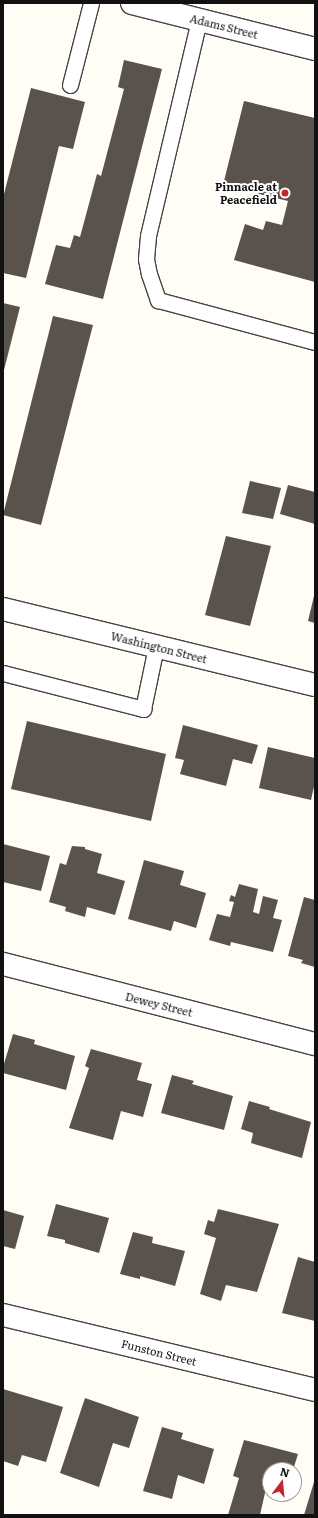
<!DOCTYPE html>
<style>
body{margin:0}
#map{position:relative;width:318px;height:1518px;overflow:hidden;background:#fffdf5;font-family:Literata,serif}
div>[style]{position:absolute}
.building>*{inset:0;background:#5a524d}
.roads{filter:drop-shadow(1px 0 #444) drop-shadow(-1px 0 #444) drop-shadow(0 1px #444) drop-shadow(0 -1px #444)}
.service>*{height:15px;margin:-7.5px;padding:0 7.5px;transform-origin:7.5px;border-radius:7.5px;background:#fff}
.minor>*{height:22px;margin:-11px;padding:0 11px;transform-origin:11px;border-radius:11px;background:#fff}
.tertiary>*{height:22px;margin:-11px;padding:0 11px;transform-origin:11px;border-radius:11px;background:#fff}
.dots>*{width:11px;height:11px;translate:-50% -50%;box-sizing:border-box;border:2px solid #fff;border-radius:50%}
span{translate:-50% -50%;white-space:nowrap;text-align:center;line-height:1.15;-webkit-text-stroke:4px #fff;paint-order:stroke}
.street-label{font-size:11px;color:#111}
.poi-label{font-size:11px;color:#111;font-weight:700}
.right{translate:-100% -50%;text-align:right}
.frame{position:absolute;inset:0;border:4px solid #111;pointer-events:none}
.north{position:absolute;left:262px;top:1462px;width:40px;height:40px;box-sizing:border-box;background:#fff;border:1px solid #a0a0a0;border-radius:50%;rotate:16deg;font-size:11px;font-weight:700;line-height:16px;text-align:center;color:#111}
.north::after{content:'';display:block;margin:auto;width:14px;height:18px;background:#c4262e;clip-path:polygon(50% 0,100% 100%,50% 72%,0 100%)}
</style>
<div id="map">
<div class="building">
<i style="clip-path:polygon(124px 60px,162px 69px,103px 299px,45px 284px,56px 245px,70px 248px,74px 235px,80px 237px,97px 174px,101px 176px,124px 89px,118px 87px)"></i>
<i style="clip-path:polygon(31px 88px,85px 102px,73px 149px,59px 146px,26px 278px,3px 273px,3px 198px)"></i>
<i style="clip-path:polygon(244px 101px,315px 118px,315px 282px,234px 260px,245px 224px,263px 230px,266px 221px,282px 225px,288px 201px,223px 185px)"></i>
<i style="clip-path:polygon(3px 303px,20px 307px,4px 370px,3px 370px)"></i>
<i style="clip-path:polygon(53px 316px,93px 325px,41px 525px,3px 515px)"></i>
<i style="clip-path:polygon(250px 481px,281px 488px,273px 519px,242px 513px)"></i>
<i style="clip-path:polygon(288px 485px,315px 492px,315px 524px,280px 514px)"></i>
<i style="clip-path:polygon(226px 536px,271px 546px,250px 626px,205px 615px)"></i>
<i style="clip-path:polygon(314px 596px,315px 596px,315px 623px,308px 621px)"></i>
<i style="clip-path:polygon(27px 721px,166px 754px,151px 821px,11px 789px)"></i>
<i style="clip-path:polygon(183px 725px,258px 745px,252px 764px,233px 759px,226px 786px,180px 774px,184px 760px,175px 758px)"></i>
<i style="clip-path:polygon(268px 747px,315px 758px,315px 782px,311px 800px,259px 788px)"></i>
<i style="clip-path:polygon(3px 844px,50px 856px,41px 891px,3px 882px)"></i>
<i style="clip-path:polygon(72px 846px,85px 847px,85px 849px,102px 854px,97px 873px,125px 881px,115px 915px,87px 907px,85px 917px,65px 911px,66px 907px,49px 902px,60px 863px,66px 865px)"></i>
<i style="clip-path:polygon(144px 860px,184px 871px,180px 885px,206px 893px,196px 928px,174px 921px,171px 931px,128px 919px)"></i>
<i style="clip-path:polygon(239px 884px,258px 889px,253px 912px,259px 914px,263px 896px,278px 900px,273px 918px,282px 920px,273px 952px,231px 942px,230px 946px,209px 940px,217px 914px,230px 917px,234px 902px,229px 901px,231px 895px,235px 897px)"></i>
<i style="clip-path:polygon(304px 897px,315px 900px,315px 967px,301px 963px,303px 960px,288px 956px)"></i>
<i style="clip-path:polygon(13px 1034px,35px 1040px,34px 1044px,75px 1056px,66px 1090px,3px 1073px,3px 1067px)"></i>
<i style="clip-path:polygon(91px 1049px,142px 1063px,137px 1080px,152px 1084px,143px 1117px,121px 1111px,113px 1140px,69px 1128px,89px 1068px,85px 1066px)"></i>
<i style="clip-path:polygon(172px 1075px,194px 1081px,192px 1084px,233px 1096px,224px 1130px,161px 1113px)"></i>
<i style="clip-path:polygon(249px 1101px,270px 1107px,269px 1109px,311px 1122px,302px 1158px,251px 1143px,253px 1133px,241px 1129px)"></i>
<i style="clip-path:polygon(56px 1204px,109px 1218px,99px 1253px,65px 1243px,65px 1240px,47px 1236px)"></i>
<i style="clip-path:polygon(218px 1209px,279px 1224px,257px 1292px,226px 1285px,221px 1301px,200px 1294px,216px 1238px,204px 1234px,208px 1220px,214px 1222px)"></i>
<i style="clip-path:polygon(3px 1210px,24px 1216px,15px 1249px,3px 1246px)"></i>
<i style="clip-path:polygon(133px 1232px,153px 1237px,152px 1243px,185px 1251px,175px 1286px,140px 1276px,140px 1279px,120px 1274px)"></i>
<i style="clip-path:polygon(298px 1257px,315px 1262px,315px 1321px,282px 1313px)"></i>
<i style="clip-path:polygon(3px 1389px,63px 1407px,46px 1462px,22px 1455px,18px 1466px,3px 1461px)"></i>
<i style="clip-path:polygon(85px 1398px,139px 1417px,129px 1448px,113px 1443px,99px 1487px,60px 1473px)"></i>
<i style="clip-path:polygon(162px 1427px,183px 1433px,181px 1439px,214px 1449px,204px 1484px,178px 1475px,172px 1499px,143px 1491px)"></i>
<i style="clip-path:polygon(244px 1440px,298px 1454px,293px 1470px,270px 1470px,270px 1485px,267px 1484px,260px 1515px,228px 1515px,239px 1478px,233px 1476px)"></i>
<i style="clip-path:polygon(314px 1482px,315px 1515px,304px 1515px)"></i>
</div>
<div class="roads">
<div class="service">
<i style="left:199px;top:20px;width:222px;rotate:103.3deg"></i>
<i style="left:148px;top:236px;width:23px;rotate:95deg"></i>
<i style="left:146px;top:259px;width:15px;rotate:79deg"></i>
<i style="left:149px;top:274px;width:28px;rotate:71deg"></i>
<i style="left:158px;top:300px;width:163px;rotate:15deg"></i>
<i style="left:70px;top:85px;width:85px;rotate:-75.6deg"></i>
<i style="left:3px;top:673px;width:145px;rotate:14.4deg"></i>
<i style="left:143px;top:709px;width:63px;rotate:-78.2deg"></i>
</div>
<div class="minor">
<i style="left:132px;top:3px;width:189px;rotate:14.1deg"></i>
<i style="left:3px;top:964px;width:322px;rotate:14.4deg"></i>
<i style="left:3px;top:1315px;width:321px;rotate:13.5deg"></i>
</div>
<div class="tertiary">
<i style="left:3px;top:609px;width:321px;rotate:13.7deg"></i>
</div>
</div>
<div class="dots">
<i style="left:285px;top:193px;background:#c4262e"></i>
</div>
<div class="street-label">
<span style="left:224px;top:26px;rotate:14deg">Adams Street</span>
<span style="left:159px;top:647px;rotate:14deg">Washington Street</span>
<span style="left:159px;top:1004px;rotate:14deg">Dewey Street</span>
<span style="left:159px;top:1352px;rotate:14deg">Funston Street</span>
</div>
<div class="poi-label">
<span class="right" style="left:277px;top:193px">Pinnacle at<br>Peacefield</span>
</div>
<div class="frame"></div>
<div class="north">N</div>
</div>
